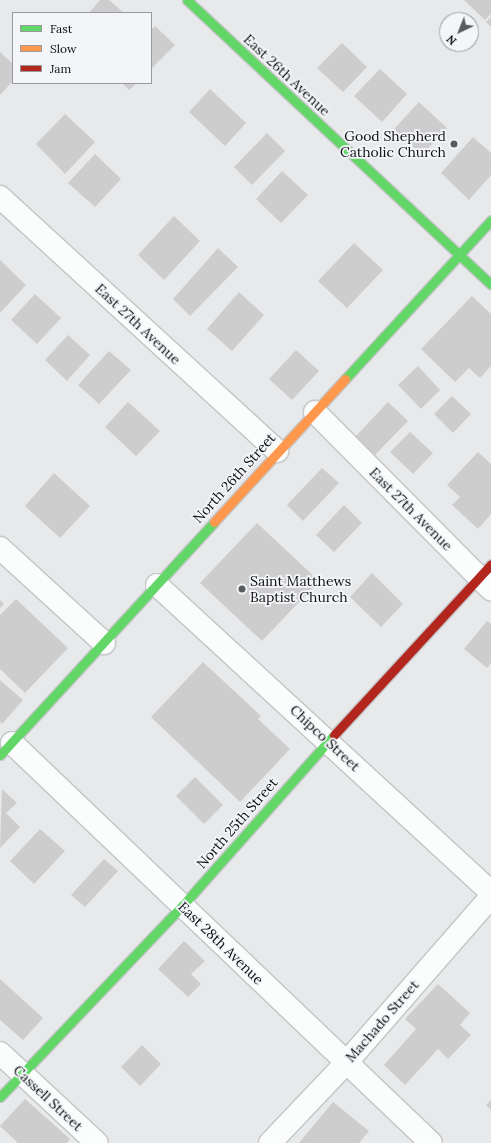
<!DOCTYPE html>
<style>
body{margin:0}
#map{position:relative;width:491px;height:1143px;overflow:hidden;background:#e7e9eb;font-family:Lora,serif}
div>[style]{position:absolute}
.building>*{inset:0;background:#cdcdce}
.roads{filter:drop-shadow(1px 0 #c4c5c6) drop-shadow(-1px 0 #c4c5c6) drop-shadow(0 1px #c4c5c6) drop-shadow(0 -1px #c4c5c6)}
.street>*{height:22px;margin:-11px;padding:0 11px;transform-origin:11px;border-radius:11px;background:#fbfcfc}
.fast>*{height:9px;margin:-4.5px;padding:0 4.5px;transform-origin:4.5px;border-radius:4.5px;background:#63d668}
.slow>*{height:9px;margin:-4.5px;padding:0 4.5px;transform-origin:4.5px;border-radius:4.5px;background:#ff974d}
.jam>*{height:9px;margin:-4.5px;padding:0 4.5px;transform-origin:4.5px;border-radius:4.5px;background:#b3261e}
.dots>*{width:11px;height:11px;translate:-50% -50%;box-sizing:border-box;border:2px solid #f3f5f9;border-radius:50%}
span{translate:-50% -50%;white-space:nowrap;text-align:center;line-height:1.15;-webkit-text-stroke:3.5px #f3f5f9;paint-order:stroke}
.street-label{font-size:14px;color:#0e0f10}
.poi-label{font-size:14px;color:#0e0f10}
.right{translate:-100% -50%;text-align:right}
.left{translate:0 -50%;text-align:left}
.legend{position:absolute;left:12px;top:12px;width:140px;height:72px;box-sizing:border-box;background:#f3f5f9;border:1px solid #97999c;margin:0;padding:5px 7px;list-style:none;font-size:12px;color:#0e0f10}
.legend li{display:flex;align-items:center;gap:8px;height:20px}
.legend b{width:20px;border:1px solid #97999c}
.north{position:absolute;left:439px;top:12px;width:40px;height:40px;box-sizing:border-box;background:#f3f5f9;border:1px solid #97999c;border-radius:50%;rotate:223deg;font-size:11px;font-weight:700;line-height:16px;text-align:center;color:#0e0f10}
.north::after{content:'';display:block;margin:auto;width:14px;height:18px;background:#5a5b5d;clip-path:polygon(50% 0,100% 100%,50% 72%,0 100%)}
</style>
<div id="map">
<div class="building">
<i style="clip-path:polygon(100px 0,109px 0,124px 13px,89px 13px)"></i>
<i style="clip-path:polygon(464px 0,491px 0,491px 14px,485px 20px)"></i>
<i style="clip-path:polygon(491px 17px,491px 27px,486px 22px)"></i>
<i style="clip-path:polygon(155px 26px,175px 45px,151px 69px,151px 30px)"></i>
<i style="clip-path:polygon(342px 43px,367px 67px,343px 92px,317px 68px)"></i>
<i style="clip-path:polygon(0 52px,13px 64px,13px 81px,0 95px)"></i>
<i style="clip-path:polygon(380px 69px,407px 94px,382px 122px,354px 96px)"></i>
<i style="clip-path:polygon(122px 83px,137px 83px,129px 90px)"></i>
<i style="clip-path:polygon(210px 89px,246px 123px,225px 146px,189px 112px)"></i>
<i style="clip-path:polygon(419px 102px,447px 128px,422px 155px,394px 129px)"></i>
<i style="clip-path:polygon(65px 114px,95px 142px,65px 174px,36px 144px)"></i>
<i style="clip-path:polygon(267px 133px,285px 151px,252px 185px,234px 167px)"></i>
<i style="clip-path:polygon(473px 137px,491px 153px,491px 175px,469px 200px,441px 173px)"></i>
<i style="clip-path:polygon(95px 154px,121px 179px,95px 207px,68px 183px)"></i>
<i style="clip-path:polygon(282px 171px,308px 195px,281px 223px,256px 199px)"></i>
<i style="clip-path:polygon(174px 216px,200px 241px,164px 280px,138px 255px)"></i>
<i style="clip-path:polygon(354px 243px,383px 270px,347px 308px,318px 281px)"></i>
<i style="clip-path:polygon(218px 248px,238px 267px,190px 316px,173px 299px)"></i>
<i style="clip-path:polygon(0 260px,26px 285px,0 313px)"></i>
<i style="clip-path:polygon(239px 292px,264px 315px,232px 351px,207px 329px)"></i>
<i style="clip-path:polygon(35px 294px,61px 318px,37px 344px,11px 320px)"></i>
<i style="clip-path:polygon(472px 296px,491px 314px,491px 366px,480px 378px,469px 368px,455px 382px,421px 349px)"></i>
<i style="clip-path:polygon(68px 335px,90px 355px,67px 381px,45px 360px)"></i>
<i style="clip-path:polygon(296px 350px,319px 371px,292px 400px,269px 379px)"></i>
<i style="clip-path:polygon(109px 351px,131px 370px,99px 404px,78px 385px)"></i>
<i style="clip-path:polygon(418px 366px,440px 390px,421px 409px,398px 385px)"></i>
<i style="clip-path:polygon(452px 396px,471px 414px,453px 433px,434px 414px)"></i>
<i style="clip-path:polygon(128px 402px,160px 431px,136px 456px,105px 427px)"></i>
<i style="clip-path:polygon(388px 402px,408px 421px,374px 456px,355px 437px)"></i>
<i style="clip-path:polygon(410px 432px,433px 453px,413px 474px,390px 452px)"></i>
<i style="clip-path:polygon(478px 452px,491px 464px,491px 514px,478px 529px,452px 505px,460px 497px,447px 485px)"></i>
<i style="clip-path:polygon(322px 468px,339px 483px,303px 521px,287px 505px)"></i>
<i style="clip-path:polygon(54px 473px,90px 506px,60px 538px,25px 506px)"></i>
<i style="clip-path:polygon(344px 505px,362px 523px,334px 552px,316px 535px)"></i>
<i style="clip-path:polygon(257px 523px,319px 581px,262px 641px,200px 583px)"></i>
<i style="clip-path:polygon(372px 573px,403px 604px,381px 627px,350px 597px)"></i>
<i style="clip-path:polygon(16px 599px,68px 648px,25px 693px,0 669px,0 615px)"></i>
<i style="clip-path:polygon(0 600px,4px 604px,0 608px)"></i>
<i style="clip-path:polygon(487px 621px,491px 624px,491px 663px,487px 668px,464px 649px)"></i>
<i style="clip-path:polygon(203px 662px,261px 716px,258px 719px,290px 749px,240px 802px,151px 717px)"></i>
<i style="clip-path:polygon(0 680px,23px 700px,2px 724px,0 722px)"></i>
<i style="clip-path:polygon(195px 777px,223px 805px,204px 824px,176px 796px)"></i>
<i style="clip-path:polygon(2px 789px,17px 803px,6px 813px,20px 827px,0 848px)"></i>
<i style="clip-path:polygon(40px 829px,65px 851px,34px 884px,10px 861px)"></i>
<i style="clip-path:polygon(104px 859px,118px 871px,85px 907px,71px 895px)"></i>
<i style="clip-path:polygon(184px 941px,205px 961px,191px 974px,201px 984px,188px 997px,158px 969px)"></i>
<i style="clip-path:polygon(0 979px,43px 1018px,23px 1040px,0 1020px)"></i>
<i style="clip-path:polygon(438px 984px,470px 1013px,460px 1025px,471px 1035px,448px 1059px,438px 1049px,405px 1085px,384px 1065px,416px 1029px,405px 1019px)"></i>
<i style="clip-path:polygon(142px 1045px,161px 1064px,140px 1086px,121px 1067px)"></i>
<i style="clip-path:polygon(25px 1099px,70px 1139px,67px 1143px,18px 1143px,0 1126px)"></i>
<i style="clip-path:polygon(491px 1100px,491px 1110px,486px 1105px)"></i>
<i style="clip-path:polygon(333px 1102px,369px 1131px,359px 1143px,299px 1143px)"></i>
</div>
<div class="roads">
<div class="street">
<i style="left:0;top:197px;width:376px;rotate:42.5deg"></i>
<i style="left:315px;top:412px;width:250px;rotate:45.2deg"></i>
<i style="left:0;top:548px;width:141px;rotate:42.4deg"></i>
<i style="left:157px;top:585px;width:454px;rotate:42.6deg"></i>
<i style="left:12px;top:743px;width:579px;rotate:43.67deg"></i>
<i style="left:0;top:1053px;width:132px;rotate:42.9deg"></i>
<i style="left:270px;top:1143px;width:110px;rotate:-46.5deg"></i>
<i style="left:346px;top:1063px;width:220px;rotate:-48.9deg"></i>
</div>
<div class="fast">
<i style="left:187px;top:0;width:416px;rotate:43.1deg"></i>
<i style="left:345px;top:379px;width:216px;rotate:-47.4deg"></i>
<i style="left:0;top:755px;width:316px;rotate:-47.4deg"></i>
<i style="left:0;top:1097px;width:264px;rotate:-46.4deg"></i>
<i style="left:182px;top:906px;width:229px;rotate:-48.4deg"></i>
</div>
<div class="slow">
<i style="left:214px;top:522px;width:194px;rotate:-47.5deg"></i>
</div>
<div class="jam">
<i style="left:334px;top:735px;width:232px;rotate:-47.4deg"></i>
</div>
</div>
<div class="dots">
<i style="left:454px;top:144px;background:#5a5b5d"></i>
<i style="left:242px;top:589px;background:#5a5b5d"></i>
</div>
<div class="street-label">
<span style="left:287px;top:75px;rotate:43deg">East 26th Avenue</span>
<span style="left:138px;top:324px;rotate:43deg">East 27th Avenue</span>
<span style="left:234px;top:478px;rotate:-48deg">North 26th Street</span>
<span style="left:411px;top:509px;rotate:45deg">East 27th Avenue</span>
<span style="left:325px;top:738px;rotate:43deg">Chipco Street</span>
<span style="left:237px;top:823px;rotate:-49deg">North 25th Street</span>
<span style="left:221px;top:943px;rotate:44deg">East 28th Avenue</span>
<span style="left:382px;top:1021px;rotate:-49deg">Machado Street</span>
<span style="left:48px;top:1098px;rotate:43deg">Cassell Street</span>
</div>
<div class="poi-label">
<span class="right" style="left:446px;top:144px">Good Shepherd<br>Catholic Church</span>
<span class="left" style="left:250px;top:589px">Saint Matthews<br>Baptist Church</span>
</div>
<ul class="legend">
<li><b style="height:5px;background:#63d668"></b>Fast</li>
<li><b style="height:5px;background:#ff974d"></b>Slow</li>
<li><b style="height:5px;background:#b3261e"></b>Jam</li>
</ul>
<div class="north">N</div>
</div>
